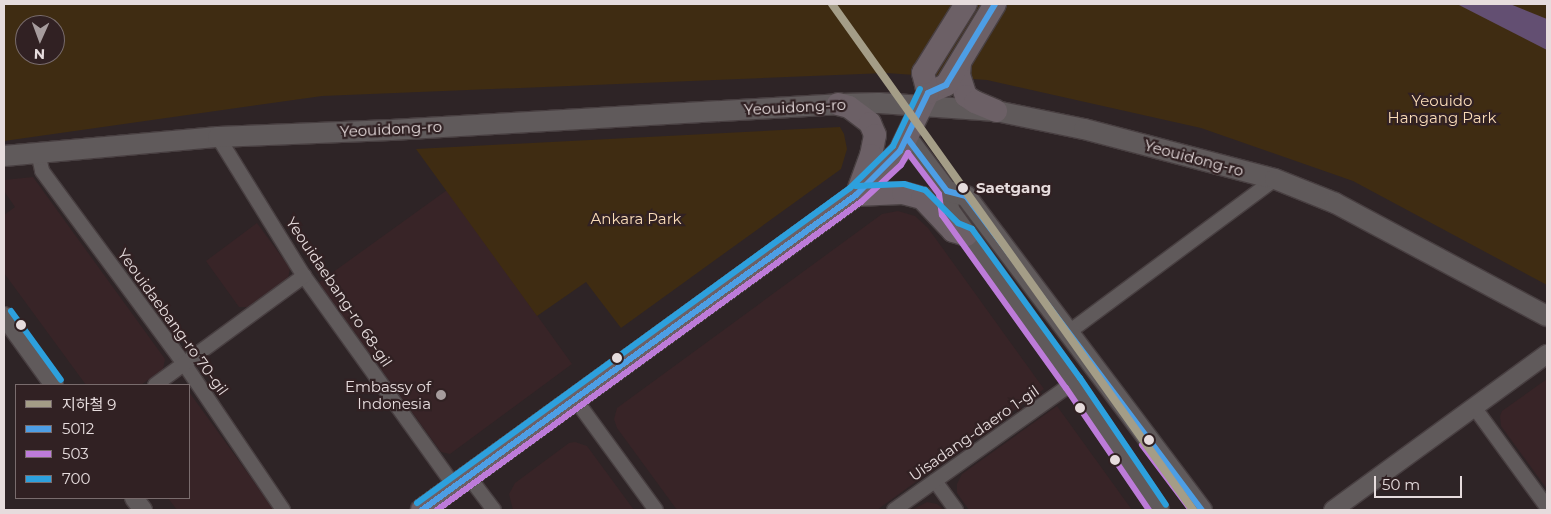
<!DOCTYPE html>
<meta charset="utf-8">
<style>
body{margin:0}
#map{position:relative;width:1551px;height:514px;overflow:hidden;background:#2e2426;font-family:Montserrat,"Noto Sans KR",sans-serif}
div>[style]{position:absolute}
.built>*{inset:0;background:#382427}
.green>*{inset:0;background:#3f2c12}
.water>*{inset:0;background:#634f72}
.roads{filter:drop-shadow(1px 0 #483f41) drop-shadow(-1px 0 #483f41) drop-shadow(0 1px #483f41) drop-shadow(0 -1px #483f41)}
.minor>*{height:14px;margin:-7px;padding:0 7px;transform-origin:7px;border-radius:7px;background:#605a5b}
.tertiary>*{height:18px;margin:-9px;padding:0 9px;transform-origin:9px;border-radius:9px;background:#605a5b}
.secondary>*{height:20px;margin:-10px;padding:0 10px;transform-origin:10px;border-radius:10px;background:#605a5b}
.primary>*{height:22px;margin:-11px;padding:0 11px;transform-origin:11px;border-radius:11px;background:#6c6066}
.bus-1>*{height:6px;margin:-3px;padding:0 3px;transform-origin:3px;border-radius:3px;background:#4d9ee5}
.bus-2>*{height:6px;margin:-3px;padding:0 3px;transform-origin:3px;border-radius:3px;background:#bd7bd9}
.bus-3>*{height:6px;margin:-3px;padding:0 3px;transform-origin:3px;border-radius:3px;background:#2da0dd}
.metro-1>*{height:8px;margin:-4px;padding:0 4px;transform-origin:4px;border-radius:4px;background:#a49d87}
.dots>*{width:14px;height:14px;translate:-50% -50%;box-sizing:border-box;border:2px solid #312123;border-radius:50%}
span{translate:-50% -50%;white-space:nowrap;text-align:center;line-height:1.15;-webkit-text-stroke:4.5px #312123;paint-order:stroke}
.park-label{font-size:15px;color:#fadcb8}
.street-label{font-size:15px;color:#e6dcdd}
.stop-label{font-size:15px;color:#e6dcdd;font-weight:700}
.left{translate:0 -50%;text-align:left}
.poi-label{font-size:15px;color:#e6dcdd}
.right{translate:-100% -50%;text-align:right}
.frame{position:absolute;inset:0;border:5px solid #e6dcdd;pointer-events:none}
.legend{position:absolute;left:15px;top:384px;width:175px;height:115px;box-sizing:border-box;background:#312123;border:1px solid #796c6d;margin:0;padding:6px 9px;list-style:none;font-size:15px;color:#e6dcdd}
.legend li{display:flex;align-items:center;gap:10px;height:25px}
.legend b{width:25px;border:1px solid #796c6d}
.north{position:absolute;left:15px;top:15px;width:50px;height:50px;box-sizing:border-box;background:#312123;border:1px solid #796c6d;border-radius:50%;rotate:182deg;font-size:14px;font-weight:700;line-height:20px;text-align:center;color:#e6dcdd}
.north::after{content:'';display:block;margin:auto;width:18px;height:22px;background:#a69c9d;clip-path:polygon(50% 0,100% 100%,50% 72%,0 100%)}
.scale{position:absolute;left:1374px;top:476px;width:88px;height:22px;box-sizing:border-box;border:2px solid #e6dcdd;border-top:0;padding-left:6px;font-size:15px;line-height:18px;white-space:nowrap;color:#e6dcdd;-webkit-text-stroke:4px #312123;paint-order:stroke}
</style>
<div id="map">
<div class="built">
<i style="clip-path:polygon(33px 177px,165px 359px,163px 369px,141px 385px,86px 385px,4px 273px,4px 215px,15px 207px,4px 191px,4px 180px)"></i>
<i style="clip-path:polygon(447px 190px,572px 364px,450px 454px,441px 452px,318px 283px)"></i>
<i style="clip-path:polygon(898px 211px,915px 216px,928px 228px,1044px 389px,877px 510px,677px 510px,617px 428px,614px 419px,617px 408px,882px 214px)"></i>
<i style="clip-path:polygon(257px 223px,290px 268px,288px 279px,248px 307px,239px 307px,206px 261px)"></i>
<i style="clip-path:polygon(1547px 379px,1547px 489px,1501px 426px,1500px 416px,1502px 411px)"></i>
<i style="clip-path:polygon(189px 392px,234px 454px,274px 510px,177px 510px,168px 498px,189px 498px)"></i>
<i style="clip-path:polygon(1057px 406px,1132px 510px,969px 510px,957px 493px,957px 484px,962px 474px)"></i>
<i style="clip-path:polygon(575px 442px,587px 446px,634px 510px,513px 510px,509px 494px,515px 483px,569px 443px)"></i>
<i style="clip-path:polygon(927px 502px,937px 504px,944px 510px,912px 510px)"></i>
</div>
<div class="green">
<i style="clip-path:polygon(evenodd,4px 4px,1547px 4px,1547px 285px,1353px 181px,1201px 128px,987px 80px,886px 73px,322px 96px,4px 141px,4px 4px,25px 25px,55px 25px,55px 55px,25px 55px,25px 25px)"></i>
<i style="clip-path:polygon(840px 127px,844px 134px,847px 149px,841px 169px,621px 328px,586px 282px,537px 316px,416px 149px)"></i>
</div>
<div class="water">
<i style="clip-path:polygon(1457px 4px,1510px 4px,1547px 19px,1547px 50px)"></i>
</div>
<div class="roads">
<div class="minor">
<i style="left:218px;top:137px;width:163px;rotate:58.3deg"></i>
<i style="left:304px;top:276px;width:259px;rotate:54.4deg"></i>
<i style="left:38px;top:153px;width:18px;rotate:77deg"></i>
<i style="left:42px;top:171px;width:241px;rotate:53.6deg"></i>
<i style="left:185px;top:365px;width:175px;rotate:55.9deg"></i>
<i style="left:1069px;top:332px;width:257px;rotate:-36.6deg"></i>
<i style="left:155px;top:385px;width:185px;rotate:-36.2deg"></i>
<i style="left:575px;top:399px;width:137px;rotate:53.9deg"></i>
<i style="left:1474px;top:407px;width:124px;rotate:53.9deg"></i>
<i style="left:469px;top:477px;width:41px;rotate:52.9deg"></i>
<i style="left:935px;top:481px;width:36px;rotate:54deg"></i>
<i style="left:894px;top:510px;width:219px;rotate:-35.4deg"></i>
</div>
<div class="tertiary">
<i style="left:4px;top:316px;width:85px;rotate:54.1deg"></i>
<i style="left:134px;top:498px;width:15px;rotate:53deg"></i>
<i style="left:1333px;top:510px;width:265px;rotate:-36.1deg"></i>
</div>
<div class="secondary">
<i style="left:907px;top:138px;width:66px;rotate:53deg"></i>
<i style="left:947px;top:191px;width:19px;rotate:84deg"></i>
<i style="left:949px;top:210px;width:213px;rotate:54.4deg"></i>
<i style="left:1073px;top:383px;width:153px;rotate:55.9deg"></i>
<i style="left:4px;top:156px;width:215px;rotate:-5.1deg"></i>
<i style="left:218px;top:137px;width:173px;rotate:-2.3deg"></i>
<i style="left:391px;top:130px;width:448px;rotate:-3.3deg"></i>
<i style="left:838px;top:104px;width:41px;rotate:-1.4deg"></i>
<i style="left:879px;top:103px;width:117px;rotate:3.9deg"></i>
<i style="left:996px;top:111px;width:90px;rotate:11.6deg"></i>
<i style="left:1084px;top:129px;width:197px;rotate:14.7deg"></i>
<i style="left:1275px;top:179px;width:65px;rotate:21.8deg"></i>
<i style="left:1335px;top:203px;width:240px;rotate:28.1deg"></i>
<i style="left:947px;top:191px;width:20px;rotate:15deg"></i>
<i style="left:966px;top:196px;width:393px;rotate:53.1deg"></i>
</div>
<div class="primary">
<i style="left:960px;top:63px;width:12px;rotate:95deg"></i>
<i style="left:959px;top:75px;width:22px;rotate:72deg"></i>
<i style="left:966px;top:96px;width:11px;rotate:34deg"></i>
<i style="left:975px;top:102px;width:23px;rotate:23deg"></i>
<i style="left:928px;top:93px;width:20px;rotate:-24deg"></i>
<i style="left:946px;top:85px;width:95px;rotate:-58.8deg"></i>
<i style="left:838px;top:104px;width:11px;rotate:15deg"></i>
<i style="left:849px;top:107px;width:26px;rotate:37deg"></i>
<i style="left:870px;top:123px;width:13px;rotate:67deg"></i>
<i style="left:875px;top:135px;width:20px;rotate:101deg"></i>
<i style="left:871px;top:155px;width:37px;rotate:110deg"></i>
<i style="left:856px;top:195px;width:47px;rotate:-2.4deg"></i>
<i style="left:903px;top:193px;width:20px;rotate:15deg"></i>
<i style="left:922px;top:198px;width:45px;rotate:46.8deg"></i>
<i style="left:953px;top:231px;width:14px;rotate:17deg"></i>
<i style="left:422px;top:510px;width:536px;rotate:-35.97deg"></i>
<i style="left:856px;top:195px;width:62px;rotate:-45deg"></i>
<i style="left:900px;top:151px;width:64px;rotate:-64.2deg"></i>
<i style="left:928px;top:93px;width:21px;rotate:-104deg"></i>
<i style="left:923px;top:73px;width:81px;rotate:-58.1deg"></i>
</div>
</div>
<div class="bus-1">
<i style="left:907px;top:138px;width:66px;rotate:53deg"></i>
<i style="left:947px;top:191px;width:20px;rotate:15deg"></i>
<i style="left:966px;top:196px;width:393px;rotate:53.1deg"></i>
<i style="left:422px;top:510px;width:536px;rotate:-35.97deg"></i>
<i style="left:856px;top:195px;width:62px;rotate:-45deg"></i>
<i style="left:900px;top:151px;width:64px;rotate:-64.2deg"></i>
<i style="left:928px;top:93px;width:20px;rotate:-24deg"></i>
<i style="left:946px;top:85px;width:95px;rotate:-58.8deg"></i>
</div>
<div class="bus-2">
<i style="left:1142px;top:445px;width:81px;rotate:53deg"></i>
<i style="left:437px;top:510px;width:524px;rotate:-36deg"></i>
<i style="left:861px;top:202px;width:54px;rotate:-42.8deg"></i>
<i style="left:901px;top:165px;width:14px;rotate:-60deg"></i>
<i style="left:908px;top:153px;width:51px;rotate:52.9deg"></i>
<i style="left:939px;top:194px;width:21px;rotate:82deg"></i>
<i style="left:942px;top:215px;width:213px;rotate:54.4deg"></i>
<i style="left:1066px;top:388px;width:148px;rotate:55.8deg"></i>
</div>
<div class="bus-3">
<i style="left:856px;top:186px;width:48px;rotate:-2.4deg"></i>
<i style="left:904px;top:184px;width:22px;rotate:16deg"></i>
<i style="left:925px;top:190px;width:47px;rotate:45deg"></i>
<i style="left:958px;top:223px;width:15px;rotate:23deg"></i>
<i style="left:972px;top:229px;width:184px;rotate:54.1deg"></i>
<i style="left:1080px;top:378px;width:153px;rotate:55.9deg"></i>
<i style="left:11px;top:311px;width:85px;rotate:54.1deg"></i>
<i style="left:417px;top:503px;width:535px;rotate:-36.04deg"></i>
<i style="left:850px;top:188px;width:60px;rotate:-44.3deg"></i>
<i style="left:893px;top:146px;width:63px;rotate:-64.7deg"></i>
</div>
<div class="metro-1">
<i style="left:832px;top:4px;width:622px;rotate:54.49deg"></i>
</div>
<div class="dots">
<i style="left:963px;top:188px;background:#e6dcdd"></i>
<i style="left:21px;top:325px;background:#e6dcdd"></i>
<i style="left:617px;top:358px;background:#e6dcdd"></i>
<i style="left:441px;top:395px;background:#a69c9d"></i>
<i style="left:1080px;top:408px;background:#e6dcdd"></i>
<i style="left:1149px;top:440px;background:#e6dcdd"></i>
<i style="left:1115px;top:460px;background:#e6dcdd"></i>
</div>
<div class="park-label">
<span style="left:1442px;top:109px">Yeouido<br>Hangang Park</span>
<span style="left:636px;top:219px">Ankara Park</span>
</div>
<div class="street-label">
<span style="left:795px;top:107px;rotate:-3deg">Yeouidong-ro</span>
<span style="left:391px;top:129px;rotate:-3deg">Yeouidong-ro</span>
<span style="left:1194px;top:158px;rotate:15deg">Yeouidong-ro</span>
<span style="left:339px;top:292px;rotate:56deg">Yeouidaebang-ro 68-gil</span>
<span style="left:173px;top:322px;rotate:54deg">Yeouidaebang-ro 70-gil</span>
<span style="left:974px;top:433px;rotate:-35deg">Uisadang-daero 1-gil</span>
</div>
<div class="stop-label">
<span class="left" style="left:976px;top:188px">Saetgang</span>
</div>
<div class="poi-label">
<span class="right" style="left:431px;top:395px">Embassy of<br>Indonesia</span>
</div>
<div class="frame"></div>
<ul class="legend">
<li><b style="height:6px;background:#a49d87"></b>지하철 9</li>
<li><b style="height:6px;background:#4d9ee5"></b>5012</li>
<li><b style="height:6px;background:#bd7bd9"></b>503</li>
<li><b style="height:6px;background:#2da0dd"></b>700</li>
</ul>
<div class="north">N</div>
<div class="scale">50 m</div>
</div>
